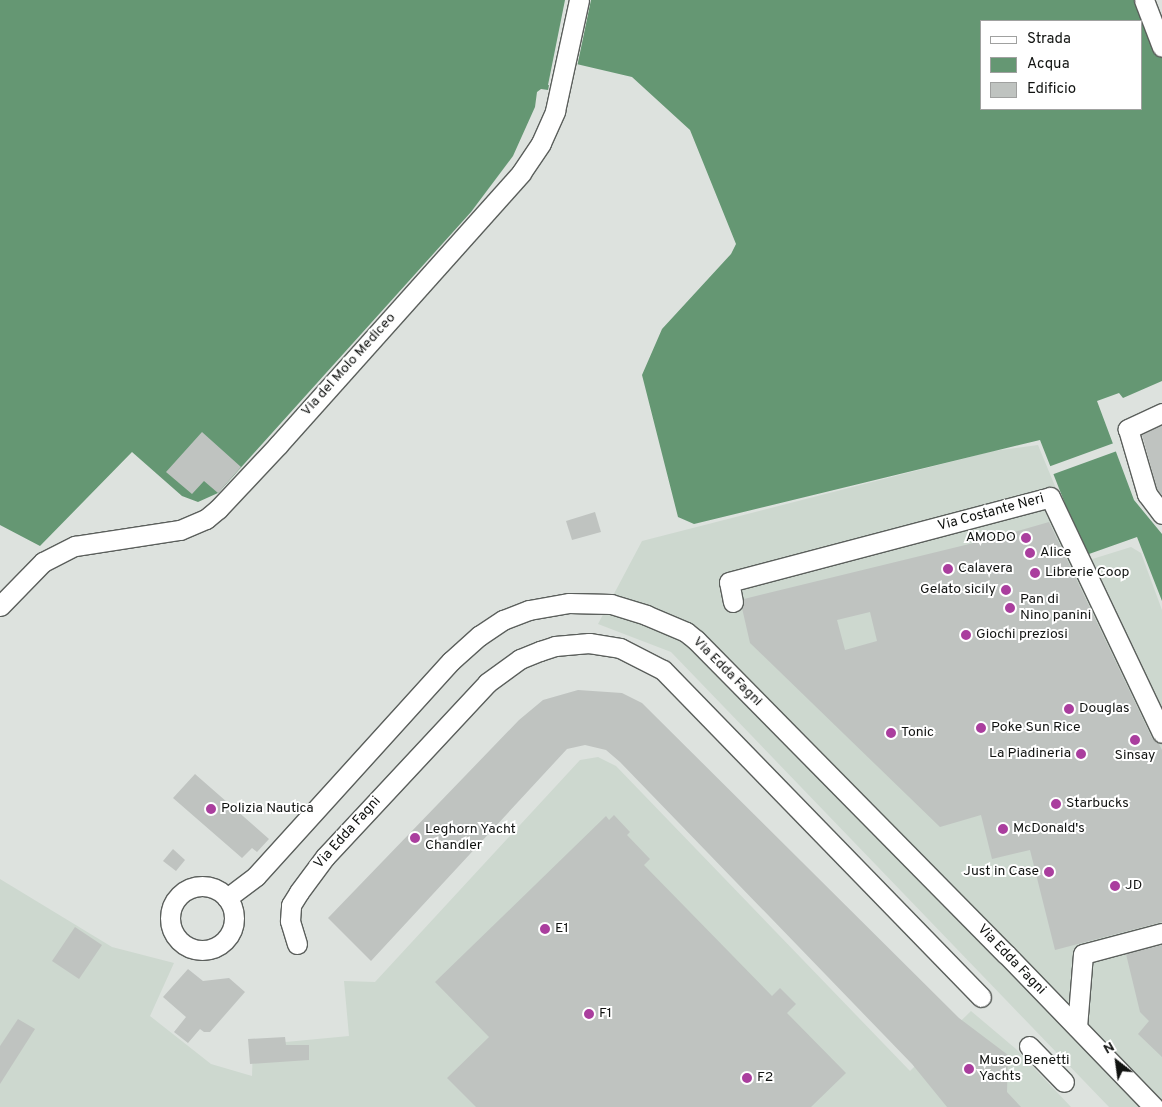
<!DOCTYPE html>
<style>
body{margin:0}
#map{position:relative;width:1162px;height:1107px;overflow:hidden;background:#dde2de;font-family:Overpass,sans-serif}
div>[style]{position:absolute}
.built>*{inset:0;background:#cdd8cf}
.water>*{inset:0;background:#659773}
.pier>*{inset:0;background:#dde2de}
.building>*{inset:0;background:#bfc3c0}
.roads{filter:drop-shadow(1px 0 #5b5f5c) drop-shadow(-1px 0 #5b5f5c) drop-shadow(0 1px #5b5f5c) drop-shadow(0 -1px #5b5f5c)}
.minor>*{height:19px;margin:-9.5px;padding:0 9.5px;transform-origin:9.5px;border-radius:9.5px;background:#fff}
.minor>.ring{margin:-9.5px;padding:0;box-sizing:content-box;background:none;border:19px solid #fff;border-radius:50%}
.dots>*{width:14px;height:14px;translate:-50% -50%;box-sizing:border-box;border:2px solid #fff;border-radius:50%}
span{translate:-50% -50%;white-space:nowrap;text-align:center;line-height:1.15;-webkit-text-stroke:4px #fff;paint-order:stroke}
.street-label{font-size:14px;color:#111311}
.poi-label{font-size:14px;color:#111311}
.right{translate:-100% -50%;text-align:right}
.left{translate:0 -50%;text-align:left}
.legend{position:absolute;left:980px;top:20px;width:162px;height:90px;box-sizing:border-box;background:#fff;border:1px solid #a0a1a0;margin:0;padding:6px 9px;list-style:none;font-size:15px;color:#111311}
.legend li{display:flex;align-items:center;gap:10px;height:25px}
.legend b{width:25px;border:1px solid #a0a1a0}
.north{position:absolute;left:1092px;top:1037px;width:50px;height:50px;-webkit-text-stroke:4px #fff;paint-order:stroke;rotate:330deg;font-size:14px;font-weight:700;line-height:20px;text-align:center;color:#111311}
.north::after{content:'';display:block;margin:auto;width:18px;height:22px;background:#111311;clip-path:polygon(50% 0,100% 100%,50% 72%,0 100%)}
</style>
<div id="map">
<div class="built">
<i style="clip-path:polygon(1038px 445px,1086px 561px,1131px 547px,1141px 553px,1162px 610px,1162px 1107px,1109px 1107px,671px 652px,598px 624px,642px 541px,993px 451px)"></i>
<i style="clip-path:polygon(598px 757px,616px 766px,910px 1071px,971px 1011px,1016px 1049px,1071px 1107px,0 1107px,0 879px,112px 947px,174px 963px,150px 1016px,211px 1064px,252px 1076px,253px 1045px,349px 1036px,344px 981px,375px 982px,580px 760px)"></i>
</div>
<div class="water">
<i style="clip-path:polygon(evenodd,0 0,1141px 0,1162px 56px,1162px 381px,1123px 398px,1119px 393px,1097px 401px,1134px 500px,1162px 534px,1162px 601px,1137px 537px,1089px 554px,1084px 552px,1040px 440px,694px 524px,678px 517px,642px 375px,662px 329px,731px 254px,736px 244px,690px 130px,632px 77px,555px 59px,548px 90px,541px 89px,537px 92px,535px 107px,513px 156px,471px 212px,218px 493px,198px 502px,182px 496px,132px 452px,40px 546px,0 525px,0 0,981px 21px,1141px 21px,1141px 109px,981px 109px,981px 21px)"></i>
</div>
<div class="pier">
<i style="clip-path:polygon(565px 0,591px 0,577px 67px,556px 62px,552px 86px,548px 85px)"></i>
<i style="clip-path:polygon(1114px 443px,1117px 451px,1051px 475px,1048px 467px)"></i>
</div>
<div class="building">
<i style="clip-path:polygon(1162px 425px,1162px 495px,1157px 489px,1142px 435px)"></i>
<i style="clip-path:polygon(202px 432px,241px 467px,218px 493px,204px 481px,192px 494px,166px 472px)"></i>
<i style="clip-path:polygon(595px 512px,601px 532px,572px 540px,566px 521px)"></i>
<i style="clip-path:polygon(evenodd,1049px 522px,1152px 738px,1159px 744px,1162px 750px,1162px 922px,1055px 950px,1030px 850px,992px 859px,981px 815px,940px 827px,750px 643px,742px 608px,744px 599px,994px 538px,1049px 522px,870px 612px,877px 641px,845px 650px,837px 620px,870px 612px)"></i>
<i style="clip-path:polygon(578px 690px,622px 693px,642px 703px,959px 1018px,1008px 1055px,1007px 1092px,1021px 1107px,947px 1107px,912px 1064px,620px 762px,606px 750px,585px 745px,567px 749px,371px 961px,328px 918px,519px 720px,543px 700px)"></i>
<i style="clip-path:polygon(195px 774px,269px 839px,257px 852px,252px 848px,242px 858px,173px 798px)"></i>
<i style="clip-path:polygon(614px 815px,630px 832px,627px 835px,650px 859px,644px 865px,772px 996px,780px 988px,796px 1004px,787px 1013px,846px 1073px,811px 1107px,476px 1107px,447px 1078px,489px 1037px,435px 982px,606px 816px,609px 820px)"></i>
<i style="clip-path:polygon(173px 849px,185px 860px,176px 871px,163px 861px)"></i>
<i style="clip-path:polygon(75px 927px,102px 945px,79px 979px,52px 961px)"></i>
<i style="clip-path:polygon(1162px 945px,1162px 1057px,1138px 1034px,1149px 1021px,1140px 1012px,1126px 954px)"></i>
<i style="clip-path:polygon(188px 969px,203px 981px,229px 978px,245px 992px,210px 1032px,204px 1032px,200px 1029px,188px 1043px,174px 1032px,186px 1017px,163px 997px)"></i>
<i style="clip-path:polygon(18px 1019px,35px 1029px,0 1084px,0 1046px)"></i>
<i style="clip-path:polygon(285px 1037px,286px 1045px,309px 1045px,309px 1060px,250px 1064px,248px 1039px)"></i>
</div>
<div class="roads">
<div class="minor">
<i style="left:1144px;top:0;width:50px;rotate:69deg"></i>
<i style="left:1162px;top:413px;width:38px;rotate:155deg"></i>
<i style="left:1128px;top:429px;width:68px;rotate:73.7deg"></i>
<i style="left:1147px;top:494px;width:25px;rotate:53deg"></i>
<i style="left:733px;top:602px;width:20px;rotate:-101deg"></i>
<i style="left:729px;top:582px;width:332px;rotate:-14.8deg"></i>
<i style="left:1050px;top:497px;width:261px;rotate:64.6deg"></i>
<i style="left:0;top:606px;width:62px;rotate:-45.7deg"></i>
<i style="left:43px;top:562px;width:36px;rotate:-27deg"></i>
<i style="left:75px;top:546px;width:106px;rotate:-8.7deg"></i>
<i style="left:180px;top:530px;width:28px;rotate:-23deg"></i>
<i style="left:206px;top:519px;width:16px;rotate:-40deg"></i>
<i style="left:218px;top:509px;width:88px;rotate:-46.8deg"></i>
<i style="left:278px;top:445px;width:365px;rotate:-48.2deg"></i>
<i style="left:521px;top:173px;width:36px;rotate:-56deg"></i>
<i style="left:541px;top:143px;width:35px;rotate:-66deg"></i>
<i style="left:555px;top:111px;width:114px;rotate:-77.8deg"></i>
<i class="ring" style="left:170px;top:886px;width:45px;height:45px"></i>
<i style="left:227px;top:898px;width:36px;rotate:-37deg"></i>
<i style="left:256px;top:876px;width:290px;rotate:-47.8deg"></i>
<i style="left:451px;top:661px;width:38px;rotate:-42deg"></i>
<i style="left:479px;top:636px;width:29px;rotate:-34deg"></i>
<i style="left:503px;top:620px;width:28px;rotate:-21deg"></i>
<i style="left:529px;top:610px;width:41px;rotate:-9.9deg"></i>
<i style="left:569px;top:603px;width:42px;rotate:1.4deg"></i>
<i style="left:611px;top:604px;width:37px;rotate:17deg"></i>
<i style="left:646px;top:615px;width:43px;rotate:23deg"></i>
<i style="left:686px;top:632px;width:13px;rotate:39deg"></i>
<i style="left:696px;top:640px;width:441px;rotate:45.4deg"></i>
<i style="left:1006px;top:954px;width:213px;rotate:46deg"></i>
<i style="left:297px;top:944px;width:24px;rotate:-107deg"></i>
<i style="left:290px;top:921px;width:16px;rotate:-86deg"></i>
<i style="left:291px;top:905px;width:15px;rotate:-58deg"></i>
<i style="left:299px;top:892px;width:44px;rotate:-53.4deg"></i>
<i style="left:325px;top:857px;width:238px;rotate:-47deg"></i>
<i style="left:487px;top:683px;width:41px;rotate:-36deg"></i>
<i style="left:520px;top:659px;width:22px;rotate:-22deg"></i>
<i style="left:540px;top:651px;width:16px;rotate:-18deg"></i>
<i style="left:555px;top:646px;width:34px;rotate:-5deg"></i>
<i style="left:589px;top:643px;width:31px;rotate:9deg"></i>
<i style="left:620px;top:648px;width:48px;rotate:27.1deg"></i>
<i style="left:663px;top:670px;width:456px;rotate:45.8deg"></i>
<i style="left:1077px;top:1027px;width:73px;rotate:-85.3deg"></i>
<i style="left:1083px;top:954px;width:82px;rotate:-14.9deg"></i>
<i style="left:1029px;top:1046px;width:50px;rotate:45.8deg"></i>
</div>
</div>
<div class="dots">
<i style="left:1026px;top:538px;background:#aa3e9e"></i>
<i style="left:1030px;top:553px;background:#aa3e9e"></i>
<i style="left:948px;top:569px;background:#aa3e9e"></i>
<i style="left:1035px;top:573px;background:#aa3e9e"></i>
<i style="left:1006px;top:590px;background:#aa3e9e"></i>
<i style="left:1010px;top:608px;background:#aa3e9e"></i>
<i style="left:966px;top:635px;background:#aa3e9e"></i>
<i style="left:1069px;top:709px;background:#aa3e9e"></i>
<i style="left:981px;top:728px;background:#aa3e9e"></i>
<i style="left:891px;top:733px;background:#aa3e9e"></i>
<i style="left:1135px;top:740px;background:#aa3e9e"></i>
<i style="left:1081px;top:754px;background:#aa3e9e"></i>
<i style="left:1056px;top:804px;background:#aa3e9e"></i>
<i style="left:211px;top:809px;background:#aa3e9e"></i>
<i style="left:1003px;top:829px;background:#aa3e9e"></i>
<i style="left:415px;top:838px;background:#aa3e9e"></i>
<i style="left:1049px;top:872px;background:#aa3e9e"></i>
<i style="left:1115px;top:886px;background:#aa3e9e"></i>
<i style="left:545px;top:929px;background:#aa3e9e"></i>
<i style="left:589px;top:1014px;background:#aa3e9e"></i>
<i style="left:969px;top:1069px;background:#aa3e9e"></i>
<i style="left:747px;top:1078px;background:#aa3e9e"></i>
</div>
<div class="street-label">
<span style="left:349px;top:365px;rotate:-48deg">Via del Molo Mediceo</span>
<span style="left:991px;top:513px;rotate:-15deg">Via Costante Neri</span>
<span style="left:727px;top:672px;rotate:45deg">Via Edda Fagni</span>
<span style="left:348px;top:833px;rotate:-48deg">Via Edda Fagni</span>
<span style="left:1011px;top:960px;rotate:46deg">Via Edda Fagni</span>
</div>
<div class="poi-label">
<span class="right" style="left:1016px;top:538px">AMODO</span>
<span class="left" style="left:1040px;top:553px">Alice</span>
<span class="left" style="left:958px;top:569px">Calavera</span>
<span class="left" style="left:1045px;top:573px">Librerie Coop</span>
<span class="right" style="left:996px;top:590px">Gelato sicily</span>
<span class="left" style="left:1020px;top:608px">Pan di<br>Nino panini</span>
<span class="left" style="left:976px;top:635px">Giochi preziosi</span>
<span class="left" style="left:1079px;top:709px">Douglas</span>
<span class="left" style="left:991px;top:728px">Poke Sun Rice</span>
<span class="left" style="left:901px;top:733px">Tonic</span>
<span class="right" style="left:1071px;top:754px">La Piadineria</span>
<span style="left:1135px;top:756px">Sinsay</span>
<span class="left" style="left:1066px;top:804px">Starbucks</span>
<span class="left" style="left:221px;top:809px">Polizia Nautica</span>
<span class="left" style="left:1013px;top:829px">McDonald's</span>
<span class="left" style="left:425px;top:838px">Leghorn Yacht<br>Chandler</span>
<span class="right" style="left:1039px;top:872px">Just in Case</span>
<span class="left" style="left:1125px;top:886px">JD</span>
<span class="left" style="left:555px;top:929px">E1</span>
<span class="left" style="left:599px;top:1014px">F1</span>
<span class="left" style="left:979px;top:1069px">Museo Benetti<br>Yachts</span>
<span class="left" style="left:757px;top:1078px">F2</span>
</div>
<ul class="legend">
<li><b style="height:6px;background:#fff"></b>Strada</li>
<li><b style="height:14px;background:#659773"></b>Acqua</li>
<li><b style="height:14px;background:#bfc3c0"></b>Edificio</li>
</ul>
<div class="north">N</div>
</div>
